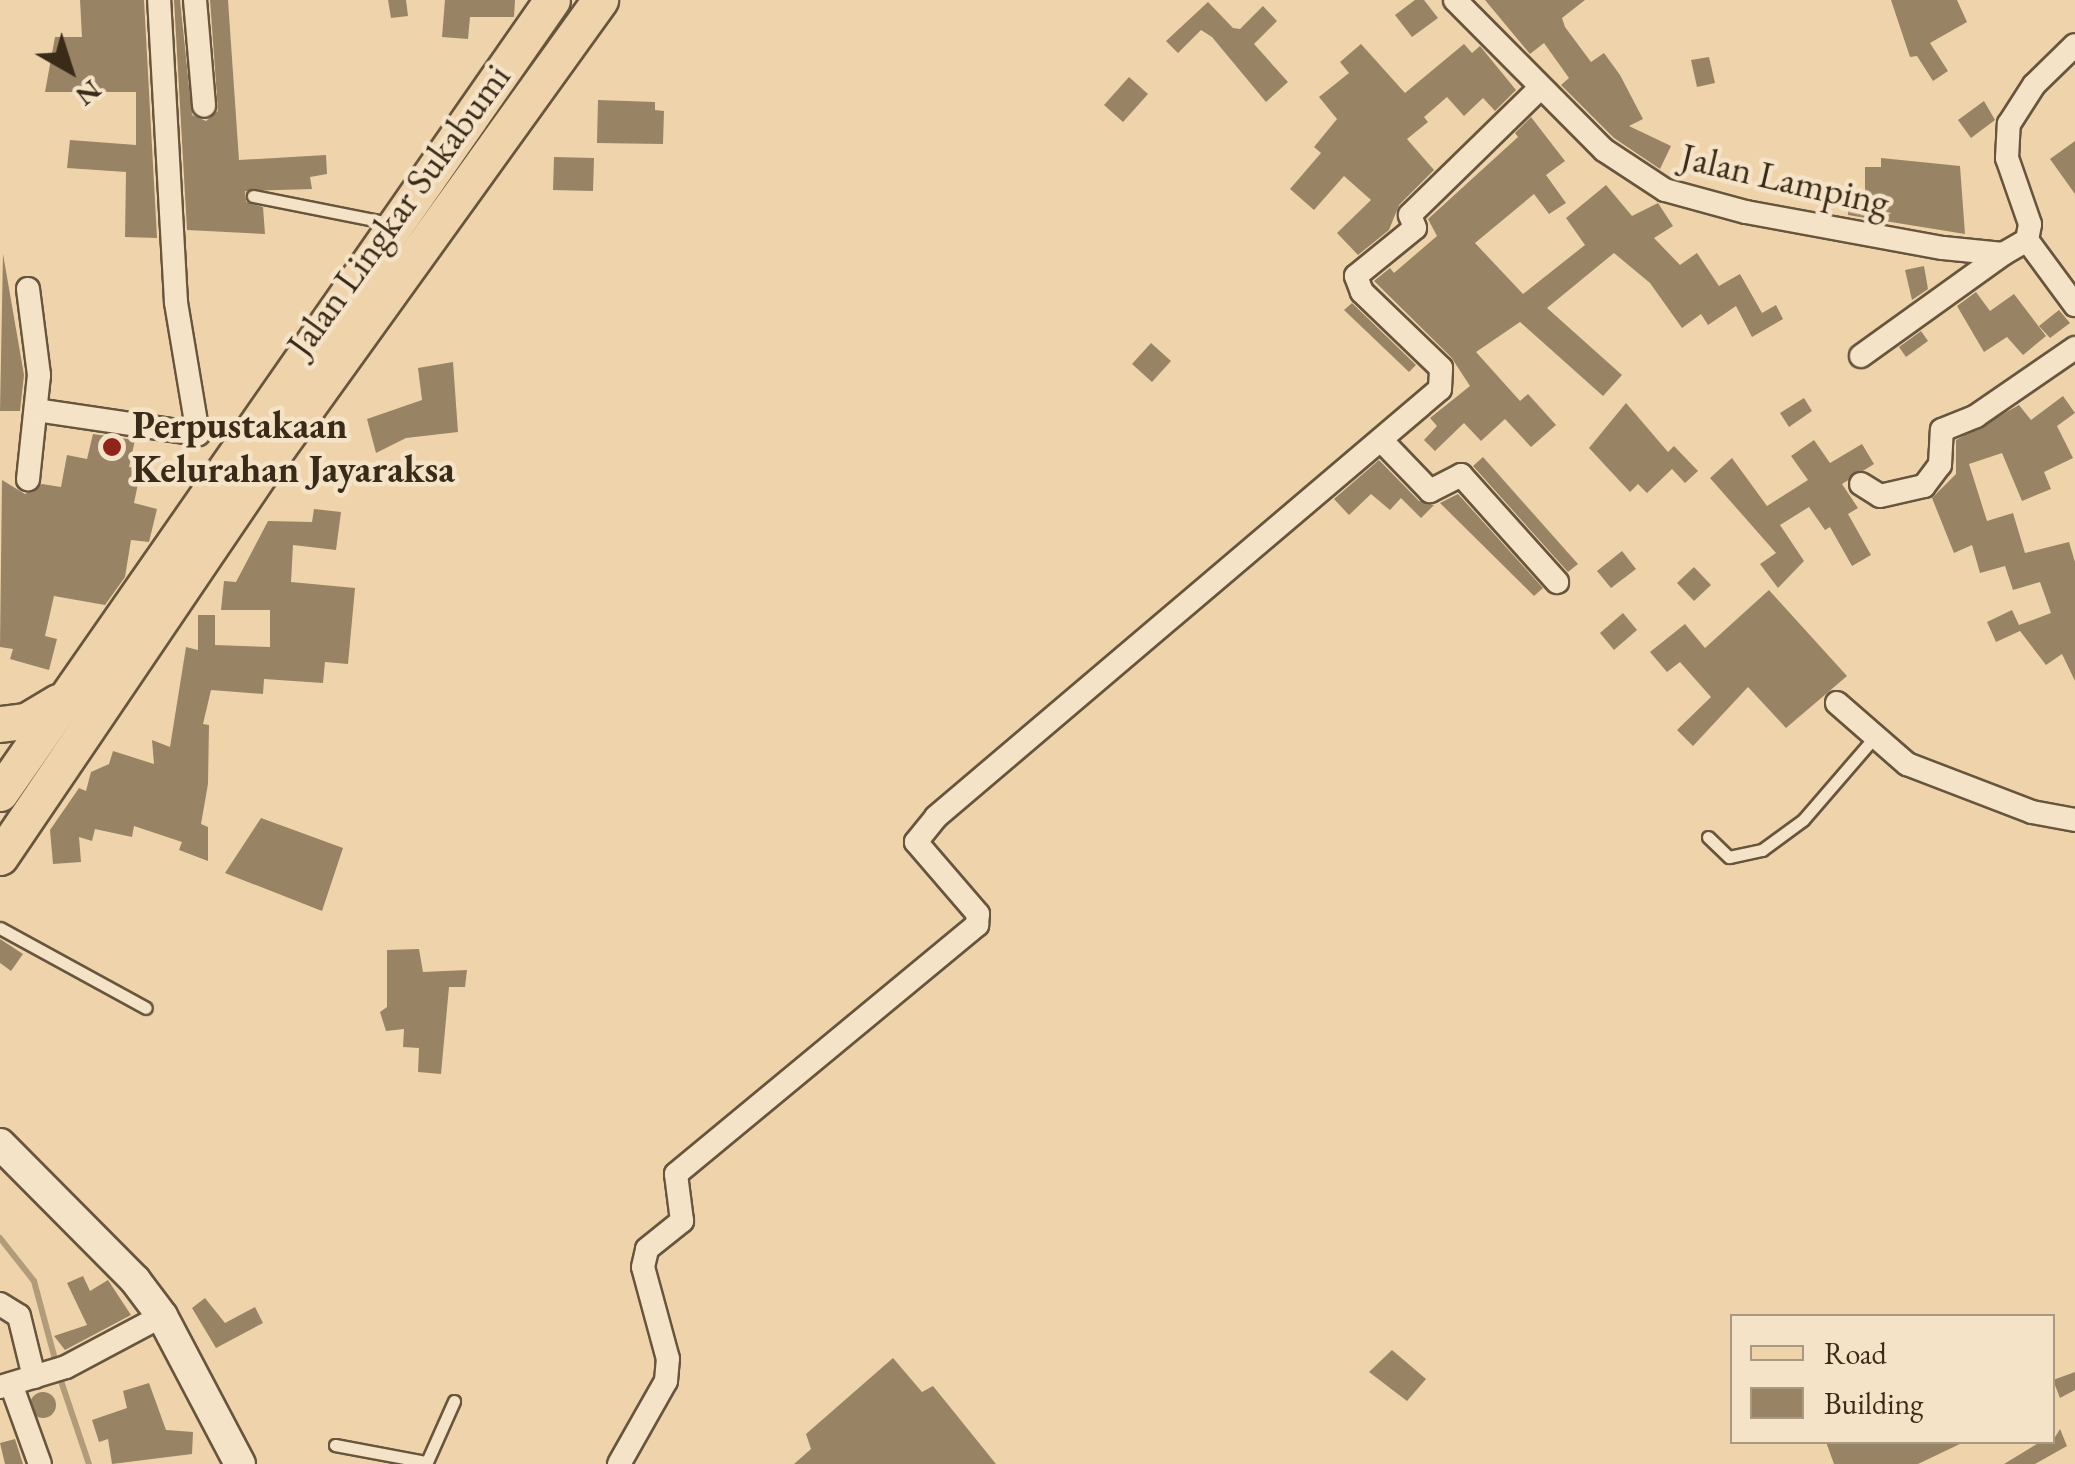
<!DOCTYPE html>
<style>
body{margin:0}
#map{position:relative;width:2075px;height:1464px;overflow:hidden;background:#efd4ab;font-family:"EB Garamond",serif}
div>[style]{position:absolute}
.stream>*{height:6px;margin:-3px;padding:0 3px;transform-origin:3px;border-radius:3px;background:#b19b79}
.building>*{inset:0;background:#988364}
.round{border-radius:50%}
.roads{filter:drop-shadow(2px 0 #67553d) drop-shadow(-2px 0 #67553d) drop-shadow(0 2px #67553d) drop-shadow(0 -2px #67553d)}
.lane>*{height:11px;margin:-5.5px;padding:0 5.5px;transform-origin:5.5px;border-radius:5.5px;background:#f5e3c8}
.street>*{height:22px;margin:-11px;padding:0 11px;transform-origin:11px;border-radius:11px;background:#f5e3c8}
.secondary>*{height:30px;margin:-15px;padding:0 15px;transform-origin:15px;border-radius:15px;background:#f5e3c8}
.primary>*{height:35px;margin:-17.5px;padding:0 17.5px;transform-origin:17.5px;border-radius:17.5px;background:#efd4ab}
.dots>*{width:28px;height:28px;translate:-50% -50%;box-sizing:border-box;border:5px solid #f5e3c8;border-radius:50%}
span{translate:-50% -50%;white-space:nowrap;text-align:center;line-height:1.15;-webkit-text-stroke:9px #f5e3c8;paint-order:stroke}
.street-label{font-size:38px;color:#3a2b18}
.poi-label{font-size:38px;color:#3a2b18;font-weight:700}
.left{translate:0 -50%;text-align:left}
.legend{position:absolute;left:1730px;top:1314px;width:325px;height:130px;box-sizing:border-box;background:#f5e3c8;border:2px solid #aa9982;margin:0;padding:12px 18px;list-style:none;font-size:30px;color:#3a2b18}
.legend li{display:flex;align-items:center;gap:20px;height:50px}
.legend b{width:50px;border:2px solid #aa9982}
.north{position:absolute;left:20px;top:20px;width:100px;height:100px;-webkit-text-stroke:8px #f5e3c8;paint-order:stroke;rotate:141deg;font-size:28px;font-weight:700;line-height:40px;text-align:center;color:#3a2b18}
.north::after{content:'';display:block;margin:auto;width:35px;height:45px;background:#3a2b18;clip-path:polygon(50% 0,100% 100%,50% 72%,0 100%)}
</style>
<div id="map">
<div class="stream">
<i style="left:0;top:1238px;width:55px;rotate:51.7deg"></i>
<i style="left:34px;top:1281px;width:85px;rotate:75deg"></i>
<i style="left:59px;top:1375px;width:94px;rotate:71.4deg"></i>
</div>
<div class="building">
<i style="clip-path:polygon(80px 0,144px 0,157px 238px,125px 237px,126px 172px,67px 168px,70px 140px,136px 145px,136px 92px,45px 92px,55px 37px,82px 37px)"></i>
<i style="clip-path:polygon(174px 0,180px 0,192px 115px,206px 121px,218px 111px,210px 0,228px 0,239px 160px,326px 155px,327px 174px,310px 177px,312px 189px,245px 191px,246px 202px,263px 207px,265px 234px,187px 230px)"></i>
<i style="clip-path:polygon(388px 0,406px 0,408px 16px,391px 18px)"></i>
<i style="clip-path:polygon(445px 0,515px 0,514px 17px,470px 17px,468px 39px,442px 37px)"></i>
<i style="clip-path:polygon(1415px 0,1424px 0,1438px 18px,1412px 37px,1395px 15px)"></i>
<i style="clip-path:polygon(1485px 0,1585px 0,1562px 18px,1565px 27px,1591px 62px,1604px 53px,1620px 75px,1643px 119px,1629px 126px,1671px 146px,1660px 169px,1614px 138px,1561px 85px,1569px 78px,1544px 43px,1530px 54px)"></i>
<i style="clip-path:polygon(1891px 0,1957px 0,1967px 22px,1930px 43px,1948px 71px,1933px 81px,1917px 56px,1910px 57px)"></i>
<i style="clip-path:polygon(1208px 2px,1233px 28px,1240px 29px,1263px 6px,1277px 21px,1254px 44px,1288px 82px,1266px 102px,1212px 37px,1201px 30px,1178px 53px,1166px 41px)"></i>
<i style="clip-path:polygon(1361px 44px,1405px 93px,1464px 44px,1472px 53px,1480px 46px,1516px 90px,1495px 111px,1483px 98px,1464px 116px,1447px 97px,1424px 117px,1428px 122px,1407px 139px,1434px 170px,1399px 205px,1389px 230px,1358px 255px,1337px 233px,1371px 200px,1344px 176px,1314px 210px,1290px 189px,1321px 153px,1314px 147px,1337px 119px,1319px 97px,1349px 73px,1340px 62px)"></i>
<i style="clip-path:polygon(1709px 57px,1715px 83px,1697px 87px,1691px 60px)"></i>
<i style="clip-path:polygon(1129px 77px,1148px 94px,1123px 122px,1104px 105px)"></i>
<i style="clip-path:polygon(598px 100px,655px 102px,655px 110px,664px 111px,663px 144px,597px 143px)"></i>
<i style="clip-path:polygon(1984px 101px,1995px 120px,1971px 138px,1958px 120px)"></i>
<i style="clip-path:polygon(1531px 117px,1565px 161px,1546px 175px,1566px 203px,1549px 214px,1534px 194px,1475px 243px,1523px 294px,1585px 245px,1566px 218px,1606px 185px,1632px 216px,1658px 203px,1673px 226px,1654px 238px,1680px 265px,1697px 253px,1719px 286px,1740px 274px,1762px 313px,1776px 305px,1783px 319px,1752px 337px,1736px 306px,1708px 325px,1701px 314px,1682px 328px,1650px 283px,1614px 253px,1547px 308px,1622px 375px,1603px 396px,1520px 322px,1476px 352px,1520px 401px,1528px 394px,1556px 425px,1531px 447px,1505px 419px,1481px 441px,1464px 423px,1435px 451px,1424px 440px,1437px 426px,1430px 418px,1470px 386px,1451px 357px,1374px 281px,1390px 268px,1394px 273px,1437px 236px,1428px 219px,1518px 137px,1515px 133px)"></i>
<i style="clip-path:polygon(2075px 141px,2075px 194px,2050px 159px)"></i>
<i style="clip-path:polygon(554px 157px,594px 158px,593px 191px,553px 190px)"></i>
<i style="clip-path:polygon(1881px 158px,1960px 166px,1965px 234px,1848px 215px,1848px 192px,1865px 192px,1865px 167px,1881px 167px)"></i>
<i style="clip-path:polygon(3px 254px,24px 375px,20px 411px,0 411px)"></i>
<i style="clip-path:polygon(1924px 266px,1928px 289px,1912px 300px,1905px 270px)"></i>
<i style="clip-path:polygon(1976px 292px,1990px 311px,2014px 294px,2046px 336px,2023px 355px,2007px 337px,1984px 352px,1957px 306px)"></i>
<i style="clip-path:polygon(1352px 303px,1416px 365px,1409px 372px,1344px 310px)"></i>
<i style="clip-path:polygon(2059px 310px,2070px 323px,2050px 338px,2039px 326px)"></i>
<i style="clip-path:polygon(1921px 331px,1928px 341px,1906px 357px,1899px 347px)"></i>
<i style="clip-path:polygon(1151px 343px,1171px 361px,1152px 382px,1132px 364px)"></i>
<i style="clip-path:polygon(453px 362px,458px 432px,406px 438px,376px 453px,367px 419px,422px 400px,418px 368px)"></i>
<i style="clip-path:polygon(2063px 396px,2075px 413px,2057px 426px,2073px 458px,2044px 472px,2051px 489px,2022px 501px,2002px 453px,1969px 464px,1987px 521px,2013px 513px,2025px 553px,2069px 542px,2075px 562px,2075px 681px,2062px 654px,2046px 665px,2020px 631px,1996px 642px,1987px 622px,2012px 610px,2019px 625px,2051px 613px,2040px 582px,2013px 590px,2005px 566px,1980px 573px,1972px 545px,1954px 553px,1932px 498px,1956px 474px,1956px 440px,2019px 405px,2031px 420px)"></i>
<i style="clip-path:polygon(1804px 398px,1812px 411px,1789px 427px,1780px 413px)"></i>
<i style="clip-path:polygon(1626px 403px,1668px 452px,1674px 446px,1698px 471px,1685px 483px,1672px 469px,1647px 493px,1638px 484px,1630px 492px,1589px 448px)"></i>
<i style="clip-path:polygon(93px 434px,135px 440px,129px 467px,141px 469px,134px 503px,157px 509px,149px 542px,131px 540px,125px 577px,105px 605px,54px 596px,45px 636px,57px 639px,49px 670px,10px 659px,13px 649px,0 647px,2px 480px,25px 494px,42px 484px,61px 487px,67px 455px,87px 459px)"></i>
<i style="clip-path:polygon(1814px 440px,1830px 463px,1862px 444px,1874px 464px,1842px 484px,1858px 508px,1848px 514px,1871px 555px,1852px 566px,1830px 527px,1825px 530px,1809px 507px,1780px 525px,1804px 561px,1778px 588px,1760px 564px,1776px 553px,1710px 478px,1732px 458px,1767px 506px,1808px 480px,1791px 456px)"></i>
<i style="clip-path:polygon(1483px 457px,1578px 564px,1568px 572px,1473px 466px)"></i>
<i style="clip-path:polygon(1379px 460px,1419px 501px,1434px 505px,1421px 518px,1401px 498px,1390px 510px,1371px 494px,1349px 515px,1334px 499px)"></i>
<i style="clip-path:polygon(1458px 494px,1543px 588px,1534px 596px,1440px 503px)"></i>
<i style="clip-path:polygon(314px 509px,341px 512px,336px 550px,293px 545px,291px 582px,355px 588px,348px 664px,325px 662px,323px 683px,264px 679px,263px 694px,211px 690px,203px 724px,209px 725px,208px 784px,201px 824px,208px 827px,208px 861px,179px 850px,182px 842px,134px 826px,132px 837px,95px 829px,92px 841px,79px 837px,81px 862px,53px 864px,50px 830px,79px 788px,86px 791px,91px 772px,109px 764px,113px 751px,154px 764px,152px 740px,170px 747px,186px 647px,198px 650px,198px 615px,215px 615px,215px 645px,270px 647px,270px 610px,221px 610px,224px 581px,236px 582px,268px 521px,312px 522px)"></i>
<i style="clip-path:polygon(1622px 551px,1636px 569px,1611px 588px,1597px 571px)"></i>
<i style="clip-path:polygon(1694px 567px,1711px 585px,1694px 601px,1677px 583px)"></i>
<i style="clip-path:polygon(1769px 590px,1847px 676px,1786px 728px,1748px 687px,1693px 746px,1677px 730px,1711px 697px,1680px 662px,1667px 672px,1650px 652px,1685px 624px,1705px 648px)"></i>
<i style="clip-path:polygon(1623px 613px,1637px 630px,1614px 650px,1600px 633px)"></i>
<i style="clip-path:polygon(261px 818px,343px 848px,322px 911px,225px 873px)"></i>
<i style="clip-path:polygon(0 939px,23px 954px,11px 971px,0 963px)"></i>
<i style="clip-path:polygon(419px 949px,423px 972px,467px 970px,465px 987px,449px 987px,441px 1074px,418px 1072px,419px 1048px,403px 1047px,404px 1029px,386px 1031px,380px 1012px,387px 1007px,387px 950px)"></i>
<i style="clip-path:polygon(83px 1276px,90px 1291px,108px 1280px,131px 1315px,65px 1350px,54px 1336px,87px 1325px,67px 1283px)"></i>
<i style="clip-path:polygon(205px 1298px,225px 1323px,255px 1307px,263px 1323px,216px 1348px,192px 1308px)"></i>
<i style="clip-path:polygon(1392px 1350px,1426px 1379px,1407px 1401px,1369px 1372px)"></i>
<i style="clip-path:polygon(893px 1358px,922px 1392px,933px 1386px,996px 1464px,794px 1464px,811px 1449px,806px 1434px)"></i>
<i style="clip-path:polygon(2075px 1372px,2075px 1390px,2060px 1398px,2053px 1380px)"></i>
<i style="clip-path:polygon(149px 1383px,166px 1430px,193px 1432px,192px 1454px,112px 1464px,108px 1439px,99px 1442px,92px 1420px,127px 1408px,123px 1391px)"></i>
<i class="round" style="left:30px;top:1392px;width:26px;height:26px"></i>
<i style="clip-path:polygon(2060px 1429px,2067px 1446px,2035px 1464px,2004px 1464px,2040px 1442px,2052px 1442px)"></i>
<i style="clip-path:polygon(15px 1439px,23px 1464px,5px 1464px,0 1443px)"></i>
<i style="clip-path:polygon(1826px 1442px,1964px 1442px,1918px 1464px,1834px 1464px)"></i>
</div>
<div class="roads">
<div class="lane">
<i style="left:253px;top:196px;width:139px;rotate:11.2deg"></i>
<i style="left:1708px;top:837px;width:29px;rotate:44deg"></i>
<i style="left:1729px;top:857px;width:34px;rotate:-12deg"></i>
<i style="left:1762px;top:850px;width:51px;rotate:-36.2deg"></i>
<i style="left:1803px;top:820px;width:106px;rotate:-49.2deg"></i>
<i style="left:0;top:928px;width:166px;rotate:28.7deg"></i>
<i style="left:335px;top:1445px;width:93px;rotate:10.6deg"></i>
<i style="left:426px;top:1464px;width:69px;rotate:-66deg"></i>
</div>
<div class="street">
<i style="left:195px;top:0;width:106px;rotate:85.1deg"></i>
<i style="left:1455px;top:0;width:211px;rotate:45.2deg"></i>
<i style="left:1604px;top:150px;width:73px;rotate:33.3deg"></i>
<i style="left:1665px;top:190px;width:84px;rotate:15.2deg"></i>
<i style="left:1746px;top:212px;width:200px;rotate:10.4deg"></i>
<i style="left:1943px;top:248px;width:60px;rotate:5.7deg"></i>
<i style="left:2003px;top:254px;width:28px;rotate:-30deg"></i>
<i style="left:2027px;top:240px;width:81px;rotate:53.6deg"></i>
<i style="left:2027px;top:240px;width:16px;rotate:-79deg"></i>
<i style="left:2030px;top:224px;width:70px;rotate:-109.2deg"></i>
<i style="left:2007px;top:158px;width:34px;rotate:-87deg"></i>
<i style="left:2009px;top:124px;width:46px;rotate:-57.3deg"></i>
<i style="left:2034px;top:85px;width:57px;rotate:-44.3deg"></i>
<i style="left:28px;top:289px;width:87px;rotate:82.7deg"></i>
<i style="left:39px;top:375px;width:105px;rotate:96deg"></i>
<i style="left:1861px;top:356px;width:175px;rotate:-35.7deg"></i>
<i style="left:36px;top:410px;width:164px;rotate:8.4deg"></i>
<i style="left:198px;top:434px;width:134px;rotate:-99.5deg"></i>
<i style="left:176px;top:302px;width:302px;rotate:-93.2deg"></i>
<i style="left:1381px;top:440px;width:71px;rotate:46.1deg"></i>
<i style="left:1430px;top:491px;width:35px;rotate:-27deg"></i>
<i style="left:1461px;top:475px;width:144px;rotate:48.1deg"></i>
<i style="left:1861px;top:484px;width:22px;rotate:32deg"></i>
<i style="left:1880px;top:496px;width:45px;rotate:-12.8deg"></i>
<i style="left:1924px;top:486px;width:26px;rotate:-53deg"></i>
<i style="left:1940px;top:465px;width:35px;rotate:-87deg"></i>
<i style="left:1942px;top:430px;width:37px;rotate:-22deg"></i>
<i style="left:1976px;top:416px;width:120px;rotate:-34.5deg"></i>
<i style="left:1837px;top:703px;width:93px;rotate:41.1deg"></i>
<i style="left:1907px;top:764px;width:134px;rotate:21deg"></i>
<i style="left:2032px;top:812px;width:44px;rotate:10.5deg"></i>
<i style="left:0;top:1304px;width:22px;rotate:32deg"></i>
<i style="left:19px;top:1316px;width:63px;rotate:76.2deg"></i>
<i style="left:11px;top:1384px;width:85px;rotate:70.1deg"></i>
<i style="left:0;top:1387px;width:69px;rotate:-16.9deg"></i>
<i style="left:66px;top:1367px;width:109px;rotate:-28deg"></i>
<i style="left:619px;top:1464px;width:95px;rotate:-60.5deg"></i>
<i style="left:666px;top:1381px;width:22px;rotate:-85deg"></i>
<i style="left:668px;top:1359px;width:95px;rotate:-105.2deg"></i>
<i style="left:643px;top:1267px;width:18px;rotate:-77deg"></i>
<i style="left:647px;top:1249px;width:45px;rotate:-38.7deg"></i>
<i style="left:682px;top:1221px;width:47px;rotate:-97.3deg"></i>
<i style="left:676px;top:1174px;width:391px;rotate:-39.6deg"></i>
<i style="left:977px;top:925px;width:11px;rotate:-85deg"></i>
<i style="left:978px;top:914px;width:95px;rotate:-130.7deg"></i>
<i style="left:916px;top:842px;width:32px;rotate:-51deg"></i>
<i style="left:936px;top:817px;width:661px;rotate:-40.34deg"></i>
<i style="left:1440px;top:389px;width:21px;rotate:-87deg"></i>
<i style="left:1441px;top:368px;width:110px;rotate:-136.1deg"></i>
<i style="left:1362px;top:292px;width:17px;rotate:-111deg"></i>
<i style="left:1356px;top:276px;width:76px;rotate:-39.1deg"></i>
<i style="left:1415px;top:228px;width:14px;rotate:-111deg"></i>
<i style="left:1410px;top:215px;width:182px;rotate:-44.3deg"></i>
</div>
<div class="secondary">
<i style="left:0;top:1144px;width:192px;rotate:45.2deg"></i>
<i style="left:135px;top:1280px;width:45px;rotate:53.1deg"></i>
<i style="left:162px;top:1316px;width:167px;rotate:62.2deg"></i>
</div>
<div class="primary">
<i style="left:0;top:724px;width:26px;rotate:-7deg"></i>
<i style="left:26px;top:721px;width:37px;rotate:-31deg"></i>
<i style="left:0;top:793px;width:966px;rotate:-55.16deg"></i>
<i style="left:0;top:857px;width:485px;rotate:-55.9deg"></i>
<i style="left:272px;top:456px;width:562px;rotate:-54.27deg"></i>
</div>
</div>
<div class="dots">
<i style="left:112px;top:447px;background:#8f2418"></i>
</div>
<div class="street-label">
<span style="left:1785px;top:179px;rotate:13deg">Jalan Lamping</span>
<span style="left:398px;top:210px;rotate:-54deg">Jalan Lingkar Sukabumi</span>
</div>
<div class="poi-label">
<span class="left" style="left:132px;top:447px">Perpustakaan<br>Kelurahan Jayaraksa</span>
</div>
<ul class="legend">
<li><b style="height:12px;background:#efd4ab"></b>Road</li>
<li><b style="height:28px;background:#988364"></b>Building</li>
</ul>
<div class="north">N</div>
</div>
